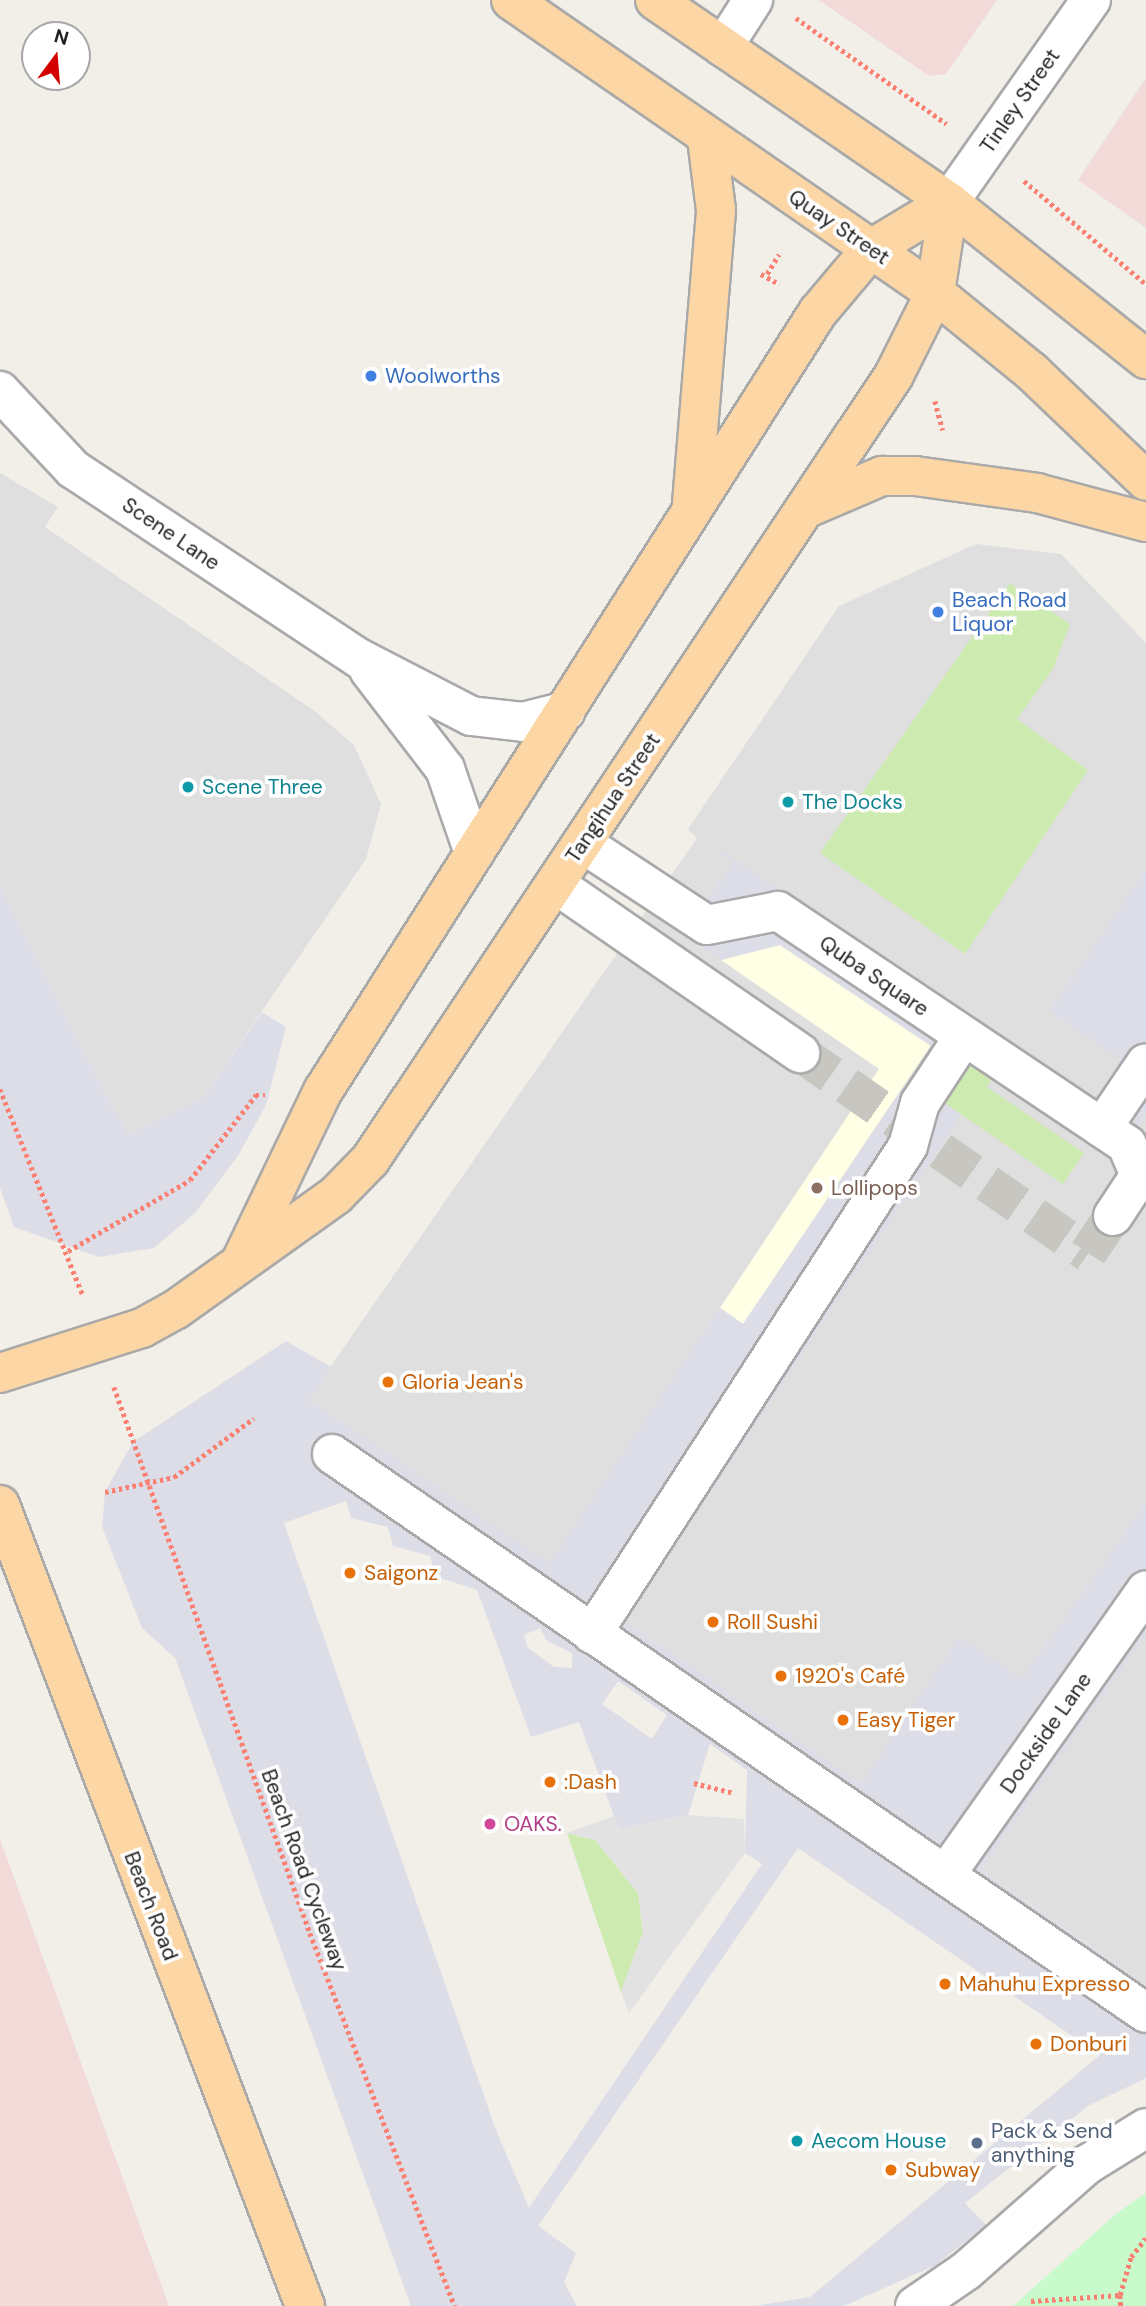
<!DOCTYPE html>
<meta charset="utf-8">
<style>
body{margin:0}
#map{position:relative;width:1146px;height:2306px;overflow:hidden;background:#f2efe9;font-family:"DM Sans",sans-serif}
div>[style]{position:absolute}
.residential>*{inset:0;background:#e0dfdf}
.commercial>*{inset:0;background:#f2dad9}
.education>*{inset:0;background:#ffffe5}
.grass>*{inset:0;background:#cdebb0}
.park>*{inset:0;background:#c8facc}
.parking>*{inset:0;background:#e2e2e2}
.plaza>*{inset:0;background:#dddde8}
.minor-tunnel>*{height:38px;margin-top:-19px;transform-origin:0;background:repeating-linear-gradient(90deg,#c8c6c1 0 38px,transparent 0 57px)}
.path>*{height:4.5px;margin-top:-2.25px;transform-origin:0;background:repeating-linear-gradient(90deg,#fa8072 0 3.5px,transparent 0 7px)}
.roads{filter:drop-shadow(2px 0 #a9a9a9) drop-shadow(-2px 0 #a9a9a9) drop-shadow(0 2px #a9a9a9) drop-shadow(0 -2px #a9a9a9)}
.minor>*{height:38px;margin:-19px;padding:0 19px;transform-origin:19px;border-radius:19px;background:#fff}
.major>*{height:38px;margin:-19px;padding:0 19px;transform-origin:19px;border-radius:19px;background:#fcd6a4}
.dots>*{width:19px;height:19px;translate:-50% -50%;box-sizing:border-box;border:4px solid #fff;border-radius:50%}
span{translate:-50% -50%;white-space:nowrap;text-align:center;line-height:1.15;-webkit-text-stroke:7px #fff;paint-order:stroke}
.street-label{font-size:21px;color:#222}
.shop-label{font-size:21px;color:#366cbe}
.left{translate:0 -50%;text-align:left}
.culture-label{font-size:21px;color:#0d838f}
.education-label{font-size:21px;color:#785e54}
.food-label{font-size:21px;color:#c56008}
.hotel-label{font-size:21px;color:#b23c85}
.service-label{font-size:21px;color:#4e5e75}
.north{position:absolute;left:21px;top:21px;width:70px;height:70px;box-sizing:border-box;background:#fff;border:2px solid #a7a7a7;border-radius:50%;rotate:16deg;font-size:19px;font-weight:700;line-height:28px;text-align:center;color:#222}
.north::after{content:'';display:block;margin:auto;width:24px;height:32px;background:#d40000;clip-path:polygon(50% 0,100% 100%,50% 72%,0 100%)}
</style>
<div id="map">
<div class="residential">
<i style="clip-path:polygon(0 473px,58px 507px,45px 527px,316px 712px,354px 745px,381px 804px,366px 859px,201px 1100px,127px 1134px,0 888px)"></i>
<i style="clip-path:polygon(976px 544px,1061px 554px,1146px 643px,1146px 1985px,308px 1399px,697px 838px,688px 829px,839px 606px)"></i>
</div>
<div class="commercial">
<i style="clip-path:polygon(819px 0,997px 0,946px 74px,929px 76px)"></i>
<i style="clip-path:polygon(1146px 78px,1146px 228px,1078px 180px)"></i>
<i style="clip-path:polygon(0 1839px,169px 2306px,0 2306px)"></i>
</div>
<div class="education">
<i style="clip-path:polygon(780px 945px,931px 1045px,743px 1324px,720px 1308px,879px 1069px,721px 960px)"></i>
</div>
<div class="grass">
<i style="clip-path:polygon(1010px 583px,1070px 624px,1053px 669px,1017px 719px,1088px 770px,965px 954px,820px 853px)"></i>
<i style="clip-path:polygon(969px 1063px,992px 1078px,987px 1087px,1084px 1153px,1063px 1184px,943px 1102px)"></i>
<i style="clip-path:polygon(567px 1833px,595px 1840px,638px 1893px,643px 1932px,621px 1992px)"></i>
</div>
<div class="park">
<i style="clip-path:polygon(1146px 2193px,1146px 2306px,1013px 2306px,1117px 2213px)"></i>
</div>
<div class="parking">
<i style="clip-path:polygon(688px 1815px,744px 1819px,745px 1853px,629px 2013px,621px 1992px,643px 1932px,638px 1893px,595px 1840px,567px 1833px,614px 1816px,619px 1829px)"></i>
</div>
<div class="plaza">
<i style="clip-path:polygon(evenodd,699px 835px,1014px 1047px,992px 1078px,969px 1063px,943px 1102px,961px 1115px,626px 1621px,860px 1784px,960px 1636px,1022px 1678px,1146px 1503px,1146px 1635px,981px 1870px,1146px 1985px,1146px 2078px,1088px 2106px,965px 2203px,986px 2225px,936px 2265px,844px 2306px,754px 2306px,810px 2297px,1100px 2055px,798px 1848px,538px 2226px,576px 2253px,564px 2282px,577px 2306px,411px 2306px,175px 1658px,142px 1628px,102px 1527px,105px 1492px,133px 1442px,286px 1341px,331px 1367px,309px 1400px,549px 1563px,720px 1308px,743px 1324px,931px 1046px,780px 945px,721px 960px,647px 910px,670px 876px,706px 900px,733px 863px,699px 835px,346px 1501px,351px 1518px,388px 1527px,393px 1546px,430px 1556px,435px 1576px,477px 1590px,531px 1737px,579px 1722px,619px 1829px,688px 1815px,710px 1744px,747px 1770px,745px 1853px,762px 1864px,529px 2208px,496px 2130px,284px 1523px,346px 1501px,699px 835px,540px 1628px,547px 1641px,572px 1653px,572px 1668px,554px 1667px,528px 1648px,524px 1635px,540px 1628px,699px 835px,618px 1681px,667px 1715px,652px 1739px,602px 1704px,618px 1681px)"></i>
<i style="clip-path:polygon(1146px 870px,1146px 1113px,1137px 1128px,1097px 1102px,1123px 1062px,1049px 1011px)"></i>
<i style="clip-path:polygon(0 888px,127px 1134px,201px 1100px,262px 1012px,286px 1027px,266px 1105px,238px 1156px,195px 1213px,154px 1248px,99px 1257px,14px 1227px,0 1188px)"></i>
</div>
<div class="minor-tunnel">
<i style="left:800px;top:1053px;width:351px;rotate:34.8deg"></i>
<i style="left:1088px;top:1253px;width:45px;rotate:-56deg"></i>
</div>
<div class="path">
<i style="left:796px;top:18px;width:184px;rotate:35.1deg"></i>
<i style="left:1024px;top:181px;width:160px;rotate:40.2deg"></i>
<i style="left:761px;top:274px;width:21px;rotate:29deg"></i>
<i style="left:767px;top:274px;width:23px;rotate:-59deg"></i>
<i style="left:935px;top:401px;width:30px;rotate:75deg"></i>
<i style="left:0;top:1089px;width:222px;rotate:68.1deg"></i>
<i style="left:68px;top:1251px;width:141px;rotate:-30.2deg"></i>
<i style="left:190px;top:1180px;width:108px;rotate:-52.2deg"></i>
<i style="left:256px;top:1095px;width:9px"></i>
<i style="left:114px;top:1387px;width:580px;rotate:70.25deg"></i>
<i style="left:310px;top:1933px;width:400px;rotate:68.8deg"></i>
<i style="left:105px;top:1492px;width:71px;rotate:-12.3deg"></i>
<i style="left:174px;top:1477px;width:99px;rotate:-36.4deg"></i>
<i style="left:694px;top:1783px;width:41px;rotate:14deg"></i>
<i style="left:1120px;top:2295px;width:11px;rotate:85deg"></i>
<i style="left:1031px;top:2301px;width:89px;rotate:-3.9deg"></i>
<i style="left:1120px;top:2295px;width:40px;rotate:-74deg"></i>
<i style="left:1131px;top:2257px;width:24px;rotate:-52deg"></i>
</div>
<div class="roads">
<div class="minor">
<i style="left:723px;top:47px;width:56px;rotate:-57.4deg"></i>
<i style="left:949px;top:202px;width:247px;rotate:-54.9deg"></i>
<i style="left:0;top:391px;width:107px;rotate:46.9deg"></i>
<i style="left:73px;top:469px;width:343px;rotate:33.5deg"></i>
<i style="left:359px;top:658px;width:126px;rotate:27.4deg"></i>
<i style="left:471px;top:716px;width:52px;rotate:6.6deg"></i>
<i style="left:523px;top:722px;width:44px;rotate:-14.3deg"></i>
<i style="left:369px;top:670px;width:125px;rotate:52.5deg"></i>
<i style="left:445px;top:769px;width:89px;rotate:71deg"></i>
<i style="left:582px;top:843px;width:149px;rotate:33.3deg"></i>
<i style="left:707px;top:925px;width:72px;rotate:-11.2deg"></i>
<i style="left:778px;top:911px;width:420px;rotate:33.8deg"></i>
<i style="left:1127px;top:1145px;width:33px;rotate:67deg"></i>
<i style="left:555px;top:884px;width:298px;rotate:34.6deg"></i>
<i style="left:1102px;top:1128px;width:78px;rotate:-55.9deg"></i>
<i style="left:1113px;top:1216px;width:49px;rotate:-56.6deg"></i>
<i style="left:1140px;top:1175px;width:7px;rotate:34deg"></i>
<i style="left:332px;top:1454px;width:987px;rotate:34.48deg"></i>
<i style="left:592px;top:1634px;width:581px;rotate:-57.08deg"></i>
<i style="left:908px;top:1146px;width:45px;rotate:-74.4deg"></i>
<i style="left:920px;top:1103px;width:80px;rotate:-56.7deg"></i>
<i style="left:946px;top:1874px;width:347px;rotate:-54.8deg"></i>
<i style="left:915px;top:2306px;width:62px;rotate:-34.5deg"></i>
<i style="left:966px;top:2271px;width:162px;rotate:-41.3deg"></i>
<i style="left:1088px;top:2164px;width:68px;rotate:-31.8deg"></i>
</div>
<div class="major">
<i style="left:511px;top:0;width:515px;rotate:34.65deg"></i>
<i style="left:935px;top:293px;width:124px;rotate:39.1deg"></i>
<i style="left:1031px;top:371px;width:159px;rotate:43.7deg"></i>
<i style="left:655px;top:0;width:357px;rotate:34.5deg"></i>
<i style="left:949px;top:202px;width:252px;rotate:38.6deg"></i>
<i style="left:692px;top:503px;width:294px;rotate:-85.3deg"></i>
<i style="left:716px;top:210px;width:72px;rotate:-97.2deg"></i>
<i style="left:807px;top:508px;width:82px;rotate:-23.1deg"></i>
<i style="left:882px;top:476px;width:33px"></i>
<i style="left:915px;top:476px;width:123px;rotate:7.9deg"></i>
<i style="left:1037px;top:493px;width:113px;rotate:14.9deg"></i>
<i style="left:242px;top:1259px;width:187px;rotate:-64.3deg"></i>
<i style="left:323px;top:1091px;width:923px;rotate:-57.57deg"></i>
<i style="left:818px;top:312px;width:82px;rotate:-49.9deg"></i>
<i style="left:871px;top:249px;width:91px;rotate:-31.1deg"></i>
<i style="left:0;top:1373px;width:149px;rotate:-17.6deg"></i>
<i style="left:142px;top:1328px;width:38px;rotate:-29deg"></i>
<i style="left:175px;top:1310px;width:198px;rotate:-35.5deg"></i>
<i style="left:336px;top:1195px;width:50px;rotate:-45.8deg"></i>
<i style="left:371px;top:1159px;width:942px;rotate:-56.29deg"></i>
<i style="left:894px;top:375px;width:92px;rotate:-63.4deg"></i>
<i style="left:935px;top:293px;width:92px;rotate:-81.3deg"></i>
<i style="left:0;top:1505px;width:857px;rotate:69.15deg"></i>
</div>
</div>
<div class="dots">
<i style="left:371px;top:376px;background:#3f7fe0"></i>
<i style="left:938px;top:612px;background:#3f7fe0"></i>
<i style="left:188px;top:787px;background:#0f9aa8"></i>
<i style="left:788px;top:802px;background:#0f9aa8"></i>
<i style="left:817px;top:1188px;background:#8d6e63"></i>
<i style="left:388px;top:1382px;background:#e8710a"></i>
<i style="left:350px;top:1573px;background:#e8710a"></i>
<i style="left:713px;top:1622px;background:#e8710a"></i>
<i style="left:781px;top:1676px;background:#e8710a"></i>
<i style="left:843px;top:1720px;background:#e8710a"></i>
<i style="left:550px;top:1782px;background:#e8710a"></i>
<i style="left:490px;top:1824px;background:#d1479c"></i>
<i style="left:945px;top:1984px;background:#e8710a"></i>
<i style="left:1036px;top:2044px;background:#e8710a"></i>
<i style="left:797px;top:2141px;background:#0f9aa8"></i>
<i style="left:977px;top:2143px;background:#5c6f8a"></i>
<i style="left:891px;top:2170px;background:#e8710a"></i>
</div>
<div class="street-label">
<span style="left:1020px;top:101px;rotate:-55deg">Tinley Street</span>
<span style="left:839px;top:227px;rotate:34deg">Quay Street</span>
<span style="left:171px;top:534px;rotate:34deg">Scene Lane</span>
<span style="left:613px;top:798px;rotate:-56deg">Tangihua Street</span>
<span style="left:874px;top:976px;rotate:34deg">Quba Square</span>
<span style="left:1046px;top:1733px;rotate:-55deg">Dockside Lane</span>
<span style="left:304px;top:1870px;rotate:70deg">Beach Road Cycleway</span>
<span style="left:151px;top:1906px;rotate:69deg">Beach Road</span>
</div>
<div class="shop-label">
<span class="left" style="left:385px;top:376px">Woolworths</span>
<span class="left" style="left:952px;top:612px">Beach Road<br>Liquor</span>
</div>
<div class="culture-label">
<span class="left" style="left:202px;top:787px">Scene Three</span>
<span class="left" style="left:802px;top:802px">The Docks</span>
<span class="left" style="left:811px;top:2141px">Aecom House</span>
</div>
<div class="education-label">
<span class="left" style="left:831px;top:1188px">Lollipops</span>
</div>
<div class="food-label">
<span class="left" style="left:402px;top:1382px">Gloria Jean's</span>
<span class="left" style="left:364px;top:1573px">Saigonz</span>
<span class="left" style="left:727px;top:1622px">Roll Sushi</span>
<span class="left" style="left:795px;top:1676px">1920's Café</span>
<span class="left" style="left:857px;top:1720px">Easy Tiger</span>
<span class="left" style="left:564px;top:1782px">:Dash</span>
<span class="left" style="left:959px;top:1984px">Mahuhu Expresso</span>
<span class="left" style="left:1050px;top:2044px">Donburi</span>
<span class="left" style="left:905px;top:2170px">Subway</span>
</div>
<div class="hotel-label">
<span class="left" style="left:504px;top:1824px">OAKS.</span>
</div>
<div class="service-label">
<span class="left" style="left:991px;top:2143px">Pack &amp; Send<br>anything</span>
</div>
<div class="north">N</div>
</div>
